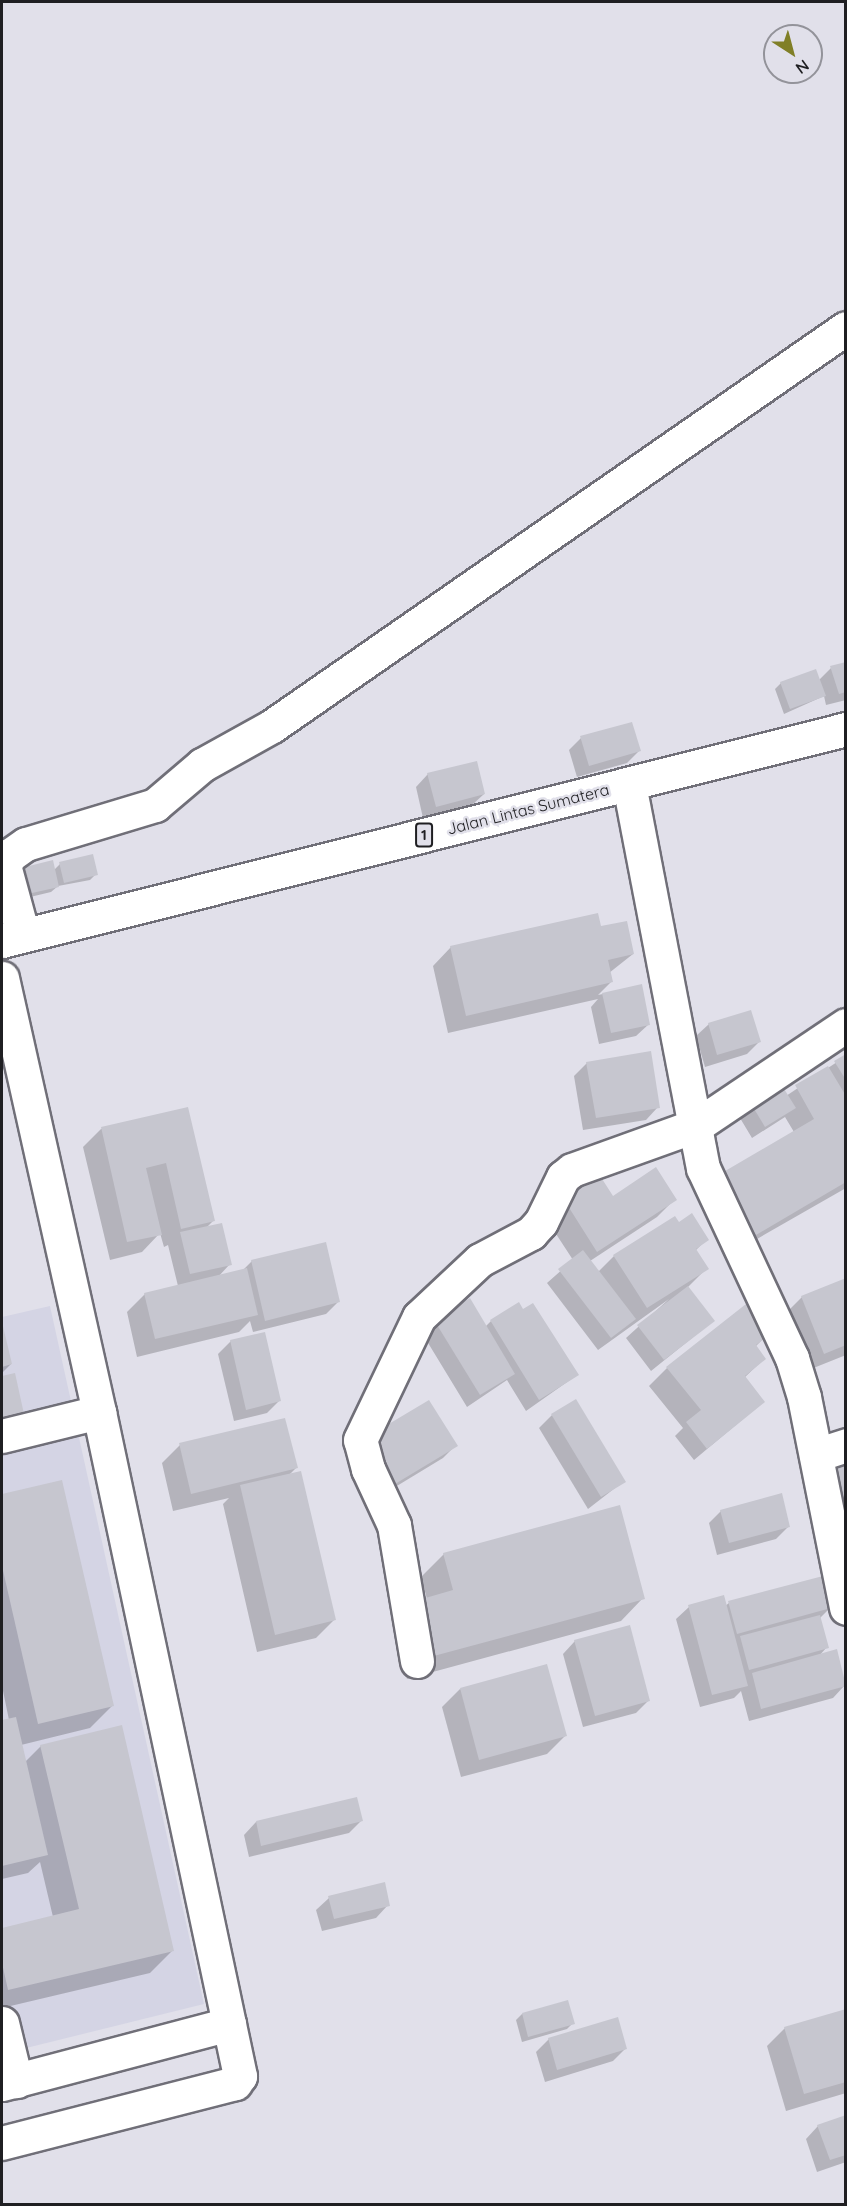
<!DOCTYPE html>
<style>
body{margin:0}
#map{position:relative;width:847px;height:2206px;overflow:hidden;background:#e1e0ea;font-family:Quicksand,sans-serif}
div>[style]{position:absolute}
.built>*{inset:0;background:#d4d4e4}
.shadow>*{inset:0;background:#0003}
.building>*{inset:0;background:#c6c6cf}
.roads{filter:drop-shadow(2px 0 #706f78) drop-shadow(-2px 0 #706f78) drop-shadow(0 2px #706f78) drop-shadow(0 -2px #706f78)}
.minor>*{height:33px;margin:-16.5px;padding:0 16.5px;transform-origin:16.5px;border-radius:16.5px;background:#fff}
.highway>*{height:33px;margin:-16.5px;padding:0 16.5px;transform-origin:16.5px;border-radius:16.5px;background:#fff}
span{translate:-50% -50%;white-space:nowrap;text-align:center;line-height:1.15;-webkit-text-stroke:5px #e1e0ea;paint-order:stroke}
.shield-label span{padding:2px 4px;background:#e1e0ea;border:2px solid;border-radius:4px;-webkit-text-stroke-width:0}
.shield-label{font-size:15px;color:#1f1f22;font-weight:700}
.street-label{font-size:16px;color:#1f1f22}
.frame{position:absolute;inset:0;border:3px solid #1f1f22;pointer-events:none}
.north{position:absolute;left:763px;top:24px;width:60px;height:60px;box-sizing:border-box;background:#e1e0ea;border:2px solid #93939a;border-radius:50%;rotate:144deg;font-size:16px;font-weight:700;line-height:24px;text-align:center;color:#1f1f22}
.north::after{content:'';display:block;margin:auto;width:21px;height:27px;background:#807f27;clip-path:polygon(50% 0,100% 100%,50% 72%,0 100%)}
</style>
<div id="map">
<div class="built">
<i style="clip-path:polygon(50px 1306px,204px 2004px,2px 2054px,2px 1317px)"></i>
</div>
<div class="shadow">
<i style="clip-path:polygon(846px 663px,846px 700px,826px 705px,824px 696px,784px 714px,775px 689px,781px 683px,819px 680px,831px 668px)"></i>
<i style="clip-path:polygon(581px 738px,639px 751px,627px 763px,577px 777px,569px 750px)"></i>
<i style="clip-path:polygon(428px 774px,484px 794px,471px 806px,423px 818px,416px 787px)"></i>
<i style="clip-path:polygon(60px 864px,96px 874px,90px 880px,58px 886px,51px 892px,26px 898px,20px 874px,26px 868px,54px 870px)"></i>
<i style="clip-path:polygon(600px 928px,633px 954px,609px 973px,611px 982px,598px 995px,641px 986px,649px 1024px,636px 1036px,599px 1044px,591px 1007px,598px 999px,448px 1033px,433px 966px,451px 947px)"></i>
<i style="clip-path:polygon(709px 1024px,759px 1042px,747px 1054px,705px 1067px,696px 1036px)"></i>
<i style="clip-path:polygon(846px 1056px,846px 1188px,743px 1247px,708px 1187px,794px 1132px,785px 1117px,752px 1138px,734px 1108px,786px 1096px)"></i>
<i style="clip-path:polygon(587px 1063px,658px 1107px,646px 1120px,583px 1130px,574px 1076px)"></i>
<i style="clip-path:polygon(187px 1109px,213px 1221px,206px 1228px,230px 1264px,218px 1277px,242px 1271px,252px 1261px,338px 1302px,326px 1314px,253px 1332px,250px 1321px,239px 1332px,137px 1357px,127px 1312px,145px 1294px,178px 1286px,168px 1245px,164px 1247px,160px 1233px,142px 1252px,110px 1260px,83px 1147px,101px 1129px)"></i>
<i style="clip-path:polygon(561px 1196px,675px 1199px,657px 1217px,590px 1261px,598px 1272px,614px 1256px,678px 1224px,707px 1239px,695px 1251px,707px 1268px,687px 1288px,713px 1321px,651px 1371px,626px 1338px,669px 1299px,598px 1350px,547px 1283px,573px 1260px,543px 1214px)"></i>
<i style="clip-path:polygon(846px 1280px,846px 1355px,806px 1371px,784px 1315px,802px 1297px)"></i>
<i style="clip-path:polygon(435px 1321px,485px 1327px,491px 1321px,577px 1375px,526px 1411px,507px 1380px,467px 1407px,422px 1333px)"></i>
<i style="clip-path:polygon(2px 1327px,11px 1364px,2px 1373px)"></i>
<i style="clip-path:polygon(768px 1334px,755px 1347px,764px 1359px,744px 1378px,763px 1402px,694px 1460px,675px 1436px,683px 1428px,649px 1386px,667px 1368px)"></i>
<i style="clip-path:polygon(231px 1341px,279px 1401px,267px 1413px,234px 1421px,218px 1354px)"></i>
<i style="clip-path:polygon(13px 1375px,2px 1432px,2px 1377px)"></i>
<i style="clip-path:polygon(552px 1415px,624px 1481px,588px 1509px,539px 1428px)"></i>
<i style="clip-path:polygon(180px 1445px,296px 1468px,289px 1475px,334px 1620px,316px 1638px,257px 1652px,223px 1504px,229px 1498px,173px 1511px,162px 1463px)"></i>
<i style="clip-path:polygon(456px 1445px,443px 1458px,382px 1495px,356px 1451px)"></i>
<i style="clip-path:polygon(61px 1482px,113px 1705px,90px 1728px,21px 1745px,25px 1762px,41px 1746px,173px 1950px,150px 1973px,2px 2008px,2px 1929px,53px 1917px,40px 1862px,28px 1873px,2px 1879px,2px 1722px,9px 1720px,2px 1686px,2px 1496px)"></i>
<i style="clip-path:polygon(721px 1511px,789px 1526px,776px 1539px,717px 1555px,709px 1523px)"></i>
<i style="clip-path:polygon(444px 1554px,643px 1598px,621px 1621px,407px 1679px,393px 1625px,415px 1602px,427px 1599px,421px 1577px)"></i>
<i style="clip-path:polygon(729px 1603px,830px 1608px,820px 1618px,827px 1647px,819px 1656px,845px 1685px,833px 1698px,749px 1721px,741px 1691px,734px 1698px,700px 1707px,676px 1619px,689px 1607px,725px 1606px)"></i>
<i style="clip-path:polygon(575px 1641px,648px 1701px,636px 1713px,583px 1727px,563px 1654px)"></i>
<i style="clip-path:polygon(460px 1689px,565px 1736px,547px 1754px,461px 1777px,442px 1707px)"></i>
<i style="clip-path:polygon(361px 1821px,349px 1833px,249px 1857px,244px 1835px,256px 1822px)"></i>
<i style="clip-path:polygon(329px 1898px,388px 1905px,376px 1918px,322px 1931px,316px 1910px)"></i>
<i style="clip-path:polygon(846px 2011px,846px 2093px,786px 2111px,767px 2046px,785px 2028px)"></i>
<i style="clip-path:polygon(522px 2014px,573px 2023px,567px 2029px,522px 2042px,516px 2020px)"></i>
<i style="clip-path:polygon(549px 2039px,625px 2049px,613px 2061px,545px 2082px,536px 2052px)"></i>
<i style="clip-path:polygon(846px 2117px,846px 2162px,817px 2172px,806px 2139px,818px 2126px)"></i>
</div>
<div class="building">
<i style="clip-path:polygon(846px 662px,846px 692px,839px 694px,830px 666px)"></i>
<i style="clip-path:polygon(816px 669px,826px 696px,790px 709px,780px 682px)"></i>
<i style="clip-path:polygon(632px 722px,641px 751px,589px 766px,580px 736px)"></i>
<i style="clip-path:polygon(477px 761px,485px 794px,436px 807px,427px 773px)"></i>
<i style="clip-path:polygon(93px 854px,98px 875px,64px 883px,59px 862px)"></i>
<i style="clip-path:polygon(53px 860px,59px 887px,32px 893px,25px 867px)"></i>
<i style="clip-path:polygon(598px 913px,601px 926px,627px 921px,634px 954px,608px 960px,613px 982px,466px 1016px,450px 946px)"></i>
<i style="clip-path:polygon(642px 984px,650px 1025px,611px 1033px,602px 993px)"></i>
<i style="clip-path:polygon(751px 1010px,761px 1042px,717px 1055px,708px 1023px)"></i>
<i style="clip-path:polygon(651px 1051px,660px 1108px,596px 1118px,586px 1062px)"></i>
<i style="clip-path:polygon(846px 1054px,846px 1080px,834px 1061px)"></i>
<i style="clip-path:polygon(828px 1066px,846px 1096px,846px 1182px,756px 1235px,720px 1174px,814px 1119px,795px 1085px)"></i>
<i style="clip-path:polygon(776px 1076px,796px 1108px,765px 1127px,745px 1094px)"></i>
<i style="clip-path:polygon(188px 1107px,215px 1221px,181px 1229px,166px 1163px,146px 1168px,162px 1235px,127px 1242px,101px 1127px)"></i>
<i style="clip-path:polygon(656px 1167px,677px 1200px,597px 1252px,561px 1195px,597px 1171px,613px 1196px)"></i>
<i style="clip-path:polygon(692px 1213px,709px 1240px,696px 1249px,709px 1269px,647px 1308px,613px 1255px,675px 1216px,679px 1222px)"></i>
<i style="clip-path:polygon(222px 1223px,232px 1265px,190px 1274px,180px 1232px)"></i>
<i style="clip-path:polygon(326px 1242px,340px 1302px,265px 1321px,251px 1260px)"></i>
<i style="clip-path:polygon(583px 1250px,636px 1319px,611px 1338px,558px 1269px)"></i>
<i style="clip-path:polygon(247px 1268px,258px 1315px,155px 1339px,144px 1293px)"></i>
<i style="clip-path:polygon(846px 1278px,846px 1345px,824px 1354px,801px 1296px)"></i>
<i style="clip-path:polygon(688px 1286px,715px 1321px,664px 1360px,637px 1325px)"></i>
<i style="clip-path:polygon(470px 1298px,515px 1374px,480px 1395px,434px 1320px)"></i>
<i style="clip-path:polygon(519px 1302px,523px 1309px,533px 1303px,579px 1375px,539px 1400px,490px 1320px)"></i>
<i style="clip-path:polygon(746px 1304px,770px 1334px,756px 1345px,766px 1359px,745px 1376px,765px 1402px,707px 1449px,686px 1422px,701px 1410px,666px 1367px)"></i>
<i style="clip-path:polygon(2px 1322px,12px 1364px,2px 1367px)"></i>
<i style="clip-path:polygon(265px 1332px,281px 1401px,246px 1410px,230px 1340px)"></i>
<i style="clip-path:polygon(15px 1373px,24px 1414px,2px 1419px,2px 1376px)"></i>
<i style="clip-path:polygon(576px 1399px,626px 1482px,601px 1497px,551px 1414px)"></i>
<i style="clip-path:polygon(429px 1400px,458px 1446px,395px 1484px,367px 1437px)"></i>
<i style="clip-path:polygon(285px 1418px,298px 1468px,191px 1494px,179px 1443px)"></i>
<i style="clip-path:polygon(846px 1457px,846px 1518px,840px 1519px,830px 1460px)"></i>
<i style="clip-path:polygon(301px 1471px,336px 1620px,275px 1635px,240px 1485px)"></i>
<i style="clip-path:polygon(62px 1480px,114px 1706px,38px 1724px,2px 1566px,2px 1494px)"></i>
<i style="clip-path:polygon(782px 1493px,790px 1527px,729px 1543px,720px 1510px)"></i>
<i style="clip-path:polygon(620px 1505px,645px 1599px,430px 1657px,415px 1601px,453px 1590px,443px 1553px)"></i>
<i style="clip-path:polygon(823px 1576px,831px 1608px,737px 1634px,728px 1601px)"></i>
<i style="clip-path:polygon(724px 1595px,748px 1686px,712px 1695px,688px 1605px)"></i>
<i style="clip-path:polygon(820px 1615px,829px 1648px,749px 1670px,740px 1636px)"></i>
<i style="clip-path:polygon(630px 1625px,650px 1701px,595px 1716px,574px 1640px)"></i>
<i style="clip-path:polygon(837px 1649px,846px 1686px,761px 1709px,752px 1673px)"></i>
<i style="clip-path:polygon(547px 1664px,567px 1736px,479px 1760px,460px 1688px)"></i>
<i style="clip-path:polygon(16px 1717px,48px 1855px,2px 1866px,2px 1720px)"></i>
<i style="clip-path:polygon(122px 1725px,174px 1951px,8px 1990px,2px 1963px,2px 1928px,79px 1909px,40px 1745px)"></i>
<i style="clip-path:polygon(357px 1797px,363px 1821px,261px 1846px,256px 1821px)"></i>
<i style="clip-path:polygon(385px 1882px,390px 1906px,334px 1919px,328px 1896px)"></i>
<i style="clip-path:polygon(568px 2000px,575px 2024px,528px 2037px,522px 2013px)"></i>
<i style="clip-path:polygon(846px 2009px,846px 2082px,804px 2094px,784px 2027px)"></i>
<i style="clip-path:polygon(618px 2017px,627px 2049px,557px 2070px,548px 2038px)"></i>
<i style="clip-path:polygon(846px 2115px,846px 2155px,830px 2160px,817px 2125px)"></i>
</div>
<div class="roads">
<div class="minor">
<i style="left:629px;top:784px;width:391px;rotate:79.1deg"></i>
<i style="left:703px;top:1168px;width:210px;rotate:64.9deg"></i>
<i style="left:792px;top:1358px;width:41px;rotate:72.9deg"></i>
<i style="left:804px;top:1397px;width:215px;rotate:78.7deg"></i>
<i style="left:23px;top:935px;width:73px;rotate:-105.2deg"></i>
<i style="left:4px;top:865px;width:12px;rotate:-59deg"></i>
<i style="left:10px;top:855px;width:19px;rotate:-35deg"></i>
<i style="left:26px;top:844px;width:135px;rotate:-16.8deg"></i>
<i style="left:155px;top:805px;width:62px;rotate:-40.4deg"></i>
<i style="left:202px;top:765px;width:80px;rotate:-29.1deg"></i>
<i style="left:272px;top:726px;width:698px;rotate:-34.74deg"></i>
<i style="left:2px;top:978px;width:445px;rotate:77.4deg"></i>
<i style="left:99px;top:1412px;width:679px;rotate:78.01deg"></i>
<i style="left:240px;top:2076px;width:9px;rotate:126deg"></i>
<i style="left:235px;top:2083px;width:241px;rotate:165.6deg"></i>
<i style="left:2px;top:1436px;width:100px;rotate:-13.9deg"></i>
<i style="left:816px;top:1455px;width:32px;rotate:-18deg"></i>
<i style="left:417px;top:1661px;width:138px;rotate:-99.6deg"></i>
<i style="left:394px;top:1525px;width:62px;rotate:-114.9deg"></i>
<i style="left:368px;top:1469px;width:30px;rotate:-105deg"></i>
<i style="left:360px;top:1440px;width:136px;rotate:-64.4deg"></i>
<i style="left:419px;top:1317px;width:83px;rotate:-43.1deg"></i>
<i style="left:480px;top:1260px;width:58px;rotate:-27.9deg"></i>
<i style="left:531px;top:1233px;width:15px;rotate:-48deg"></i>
<i style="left:541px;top:1222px;width:50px;rotate:-63.9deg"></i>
<i style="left:563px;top:1177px;width:11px;rotate:-38deg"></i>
<i style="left:572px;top:1170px;width:133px;rotate:-19.8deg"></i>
<i style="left:697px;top:1125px;width:179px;rotate:-33.9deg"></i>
<i style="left:2px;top:2023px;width:60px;rotate:76.4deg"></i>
<i style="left:2px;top:2084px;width:235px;rotate:-14.8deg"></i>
</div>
<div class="highway">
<i style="left:2px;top:941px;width:870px;rotate:-14.1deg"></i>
</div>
</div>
<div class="shield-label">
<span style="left:424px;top:835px">1</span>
</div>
<div class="street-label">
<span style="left:528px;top:809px;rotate:-14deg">Jalan Lintas Sumatera</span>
</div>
<div class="frame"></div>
<div class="north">N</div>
</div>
